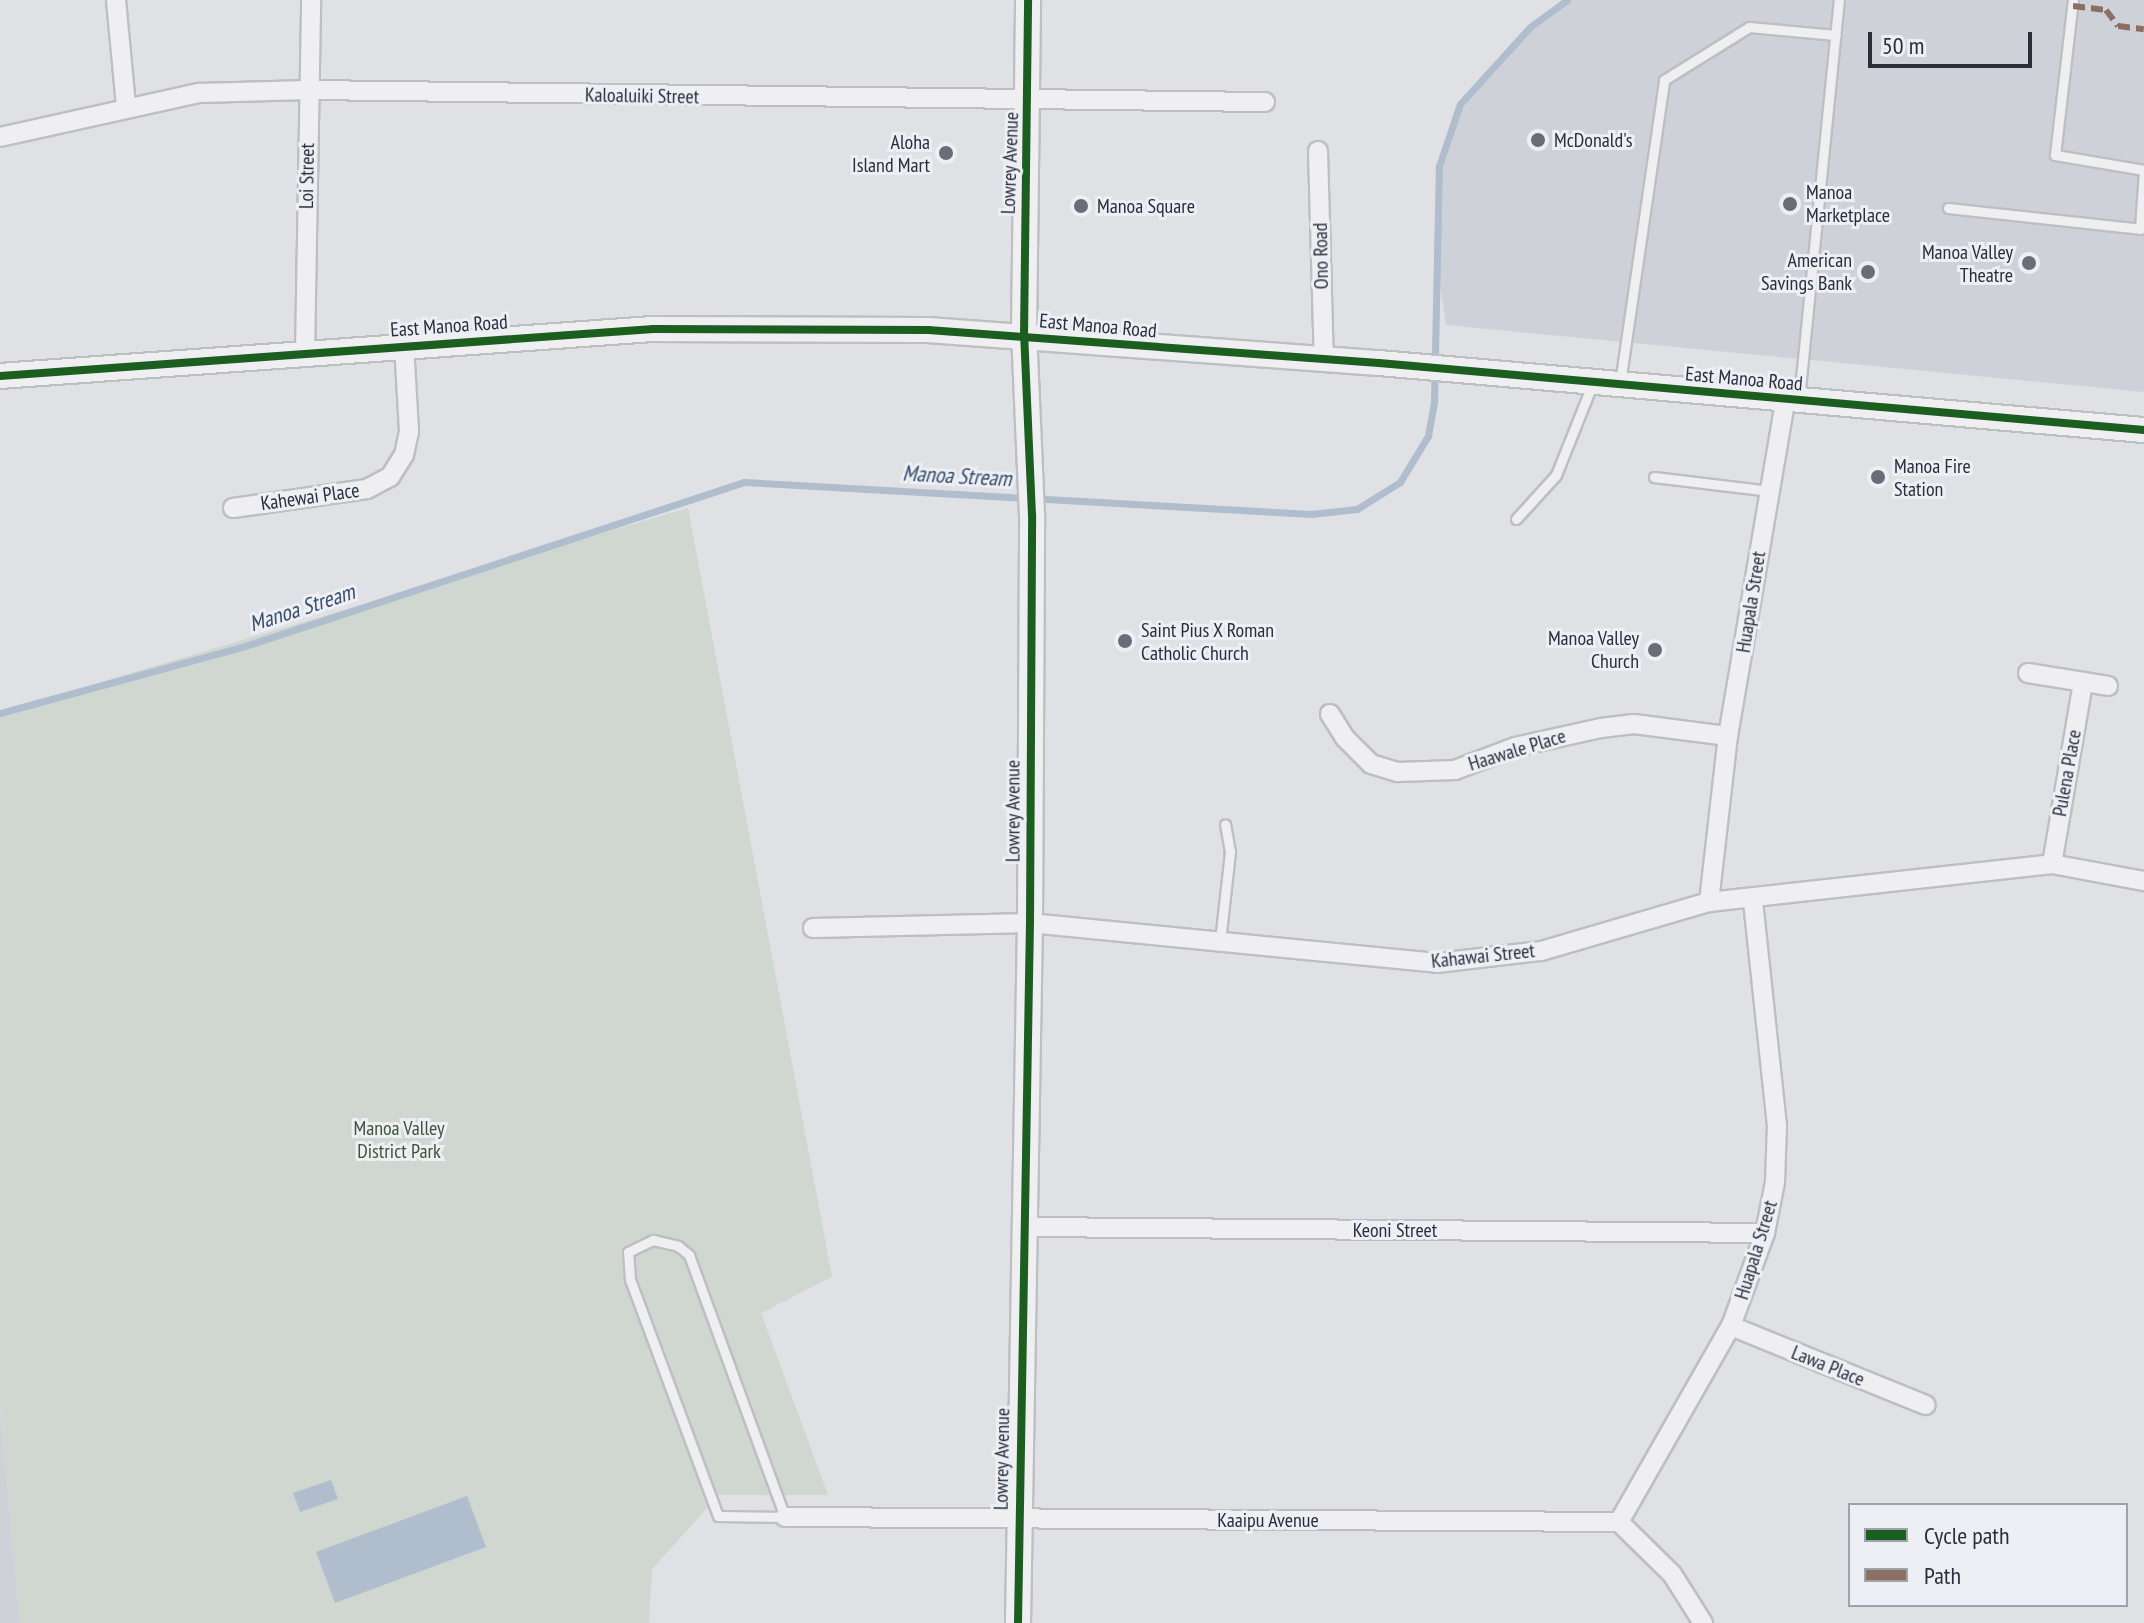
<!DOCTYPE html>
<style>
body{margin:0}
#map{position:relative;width:2144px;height:1623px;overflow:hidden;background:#dfe1e4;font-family:"PT Sans Narrow",sans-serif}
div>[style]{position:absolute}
.built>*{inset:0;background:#ced1d7}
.green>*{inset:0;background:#d0d7d0}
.water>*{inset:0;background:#afbdcd}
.stream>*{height:7px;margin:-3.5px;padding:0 3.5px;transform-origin:3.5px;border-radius:3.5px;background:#afbdcd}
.roads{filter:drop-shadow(2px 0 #bdbfc2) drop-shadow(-2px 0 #bdbfc2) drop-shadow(0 2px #bdbfc2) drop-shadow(0 -2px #bdbfc2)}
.service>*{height:9px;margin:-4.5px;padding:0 4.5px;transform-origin:4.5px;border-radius:4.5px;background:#efeff1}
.minor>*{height:18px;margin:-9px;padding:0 9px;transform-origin:9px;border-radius:9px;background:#efeff1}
.tertiary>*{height:24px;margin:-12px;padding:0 12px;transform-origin:12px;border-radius:12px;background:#efeff1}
.quiet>*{height:6px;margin-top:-3px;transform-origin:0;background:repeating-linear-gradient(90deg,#8d6e63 0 12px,transparent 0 18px)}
.cycleway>*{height:8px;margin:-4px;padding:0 4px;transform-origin:4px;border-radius:4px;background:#1b5e20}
.dots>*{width:22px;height:22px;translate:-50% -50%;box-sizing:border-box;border:4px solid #edeff4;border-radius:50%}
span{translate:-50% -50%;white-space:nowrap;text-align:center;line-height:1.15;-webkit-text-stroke:6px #edeff4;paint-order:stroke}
.street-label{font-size:20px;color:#282f3b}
.poi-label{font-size:20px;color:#282f3b}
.left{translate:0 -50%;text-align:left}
.right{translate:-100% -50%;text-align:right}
.park-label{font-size:20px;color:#3c5537}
.water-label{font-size:22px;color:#364d6b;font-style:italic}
.legend{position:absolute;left:1848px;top:1503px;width:280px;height:104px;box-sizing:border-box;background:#edeff4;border:2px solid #9ea2aa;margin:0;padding:10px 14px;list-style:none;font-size:24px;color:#282f3b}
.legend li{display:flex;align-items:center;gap:16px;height:40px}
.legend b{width:40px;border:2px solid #9ea2aa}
.scale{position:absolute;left:1868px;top:32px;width:164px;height:36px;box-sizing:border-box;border:4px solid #282f3b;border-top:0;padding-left:10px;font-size:24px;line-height:28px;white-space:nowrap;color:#282f3b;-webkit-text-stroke:6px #edeff4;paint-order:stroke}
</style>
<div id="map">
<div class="built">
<i style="clip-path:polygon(1567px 0,2144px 0,2144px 392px,1446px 325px,1434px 241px,1439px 166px,1460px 104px,1530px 27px)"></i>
<i style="clip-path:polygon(0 1406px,20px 1623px,0 1623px)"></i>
</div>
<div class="green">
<i style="clip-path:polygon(688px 508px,832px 1277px,761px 1313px,828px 1495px,719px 1495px,652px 1569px,649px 1623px,20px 1623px,0 1406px,0 712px)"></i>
</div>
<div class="water">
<i style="clip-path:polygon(331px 1480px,338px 1499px,300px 1512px,293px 1493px)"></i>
<i style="clip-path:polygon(467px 1496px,486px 1547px,335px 1603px,316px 1552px)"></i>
</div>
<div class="stream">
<i style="left:0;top:713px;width:251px;rotate:-15.3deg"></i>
<i style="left:242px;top:647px;width:528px;rotate:-18.19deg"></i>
<i style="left:744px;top:482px;width:568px;rotate:3.23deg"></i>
<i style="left:1311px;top:514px;width:46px;rotate:-6.2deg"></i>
<i style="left:1357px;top:509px;width:51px;rotate:-32.1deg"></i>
<i style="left:1400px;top:482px;width:54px;rotate:-58.7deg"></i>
<i style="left:1428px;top:436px;width:36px;rotate:-80deg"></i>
<i style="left:1434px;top:401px;width:235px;rotate:-88.8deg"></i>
<i style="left:1439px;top:166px;width:65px;rotate:-71.3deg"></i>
<i style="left:1460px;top:104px;width:104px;rotate:-47.7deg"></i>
<i style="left:1530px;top:27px;width:46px;rotate:-36.1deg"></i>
</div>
<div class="roads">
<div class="service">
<i style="left:1948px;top:208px;width:193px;rotate:6.2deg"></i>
<i style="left:2140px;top:229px;width:59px;rotate:-86.1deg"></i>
<i style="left:2144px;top:170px;width:90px;rotate:-170.4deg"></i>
<i style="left:2055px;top:155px;width:156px;rotate:-83.4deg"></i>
<i style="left:1620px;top:383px;width:306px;rotate:-81.7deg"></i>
<i style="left:1664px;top:80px;width:100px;rotate:-31.9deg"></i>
<i style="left:1749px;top:27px;width:87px;rotate:5.3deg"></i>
<i style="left:1799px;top:399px;width:401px;rotate:-84.3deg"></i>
<i style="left:1654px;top:477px;width:117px;rotate:6.9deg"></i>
<i style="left:1516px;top:519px;width:59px;rotate:-47.7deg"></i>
<i style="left:1556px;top:475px;width:97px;rotate:-68.2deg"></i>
<i style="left:1220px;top:941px;width:90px;rotate:-83.6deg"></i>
<i style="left:1230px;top:852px;width:28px;rotate:-100deg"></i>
<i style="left:653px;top:1240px;width:26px;rotate:13deg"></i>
<i style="left:678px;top:1246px;width:14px;rotate:39deg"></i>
<i style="left:689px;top:1255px;width:279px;rotate:69.9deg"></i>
<i style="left:785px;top:1517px;width:67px;rotate:-179.1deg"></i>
<i style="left:718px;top:1516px;width:253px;rotate:-110.4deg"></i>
<i style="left:630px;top:1279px;width:27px;rotate:-94deg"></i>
<i style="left:628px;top:1252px;width:28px;rotate:-26deg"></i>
</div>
<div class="minor">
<i style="left:116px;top:0;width:106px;rotate:84.6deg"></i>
<i style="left:0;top:137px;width:204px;rotate:-12.5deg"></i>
<i style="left:199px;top:93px;width:109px;rotate:-1.6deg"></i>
<i style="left:308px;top:90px;width:957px;rotate:0.72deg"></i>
<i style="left:1318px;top:151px;width:210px;rotate:88.4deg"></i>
<i style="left:305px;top:353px;width:353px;rotate:-89deg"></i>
<i style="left:233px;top:508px;width:135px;rotate:-8.1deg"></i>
<i style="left:367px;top:489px;width:26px;rotate:-28deg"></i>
<i style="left:390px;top:477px;width:26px;rotate:-58deg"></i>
<i style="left:404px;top:455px;width:25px;rotate:-78deg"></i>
<i style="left:409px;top:431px;width:86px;rotate:-93.3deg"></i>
<i style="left:2028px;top:673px;width:81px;rotate:9.2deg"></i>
<i style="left:1330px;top:714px;width:28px;rotate:58deg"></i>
<i style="left:1345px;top:738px;width:37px;rotate:45deg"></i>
<i style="left:1371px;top:764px;width:28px;rotate:17deg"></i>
<i style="left:1398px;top:772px;width:57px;rotate:-2deg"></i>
<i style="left:1455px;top:770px;width:64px;rotate:-21deg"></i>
<i style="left:1515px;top:747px;width:88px;rotate:-12.5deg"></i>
<i style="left:1601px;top:728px;width:33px;rotate:-7deg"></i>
<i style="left:1634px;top:724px;width:95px;rotate:7.3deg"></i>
<i style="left:2052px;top:864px;width:185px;rotate:-80.3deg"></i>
<i style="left:1709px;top:902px;width:167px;rotate:-83.5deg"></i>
<i style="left:1728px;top:736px;width:343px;rotate:-80.3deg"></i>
<i style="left:813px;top:928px;width:217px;rotate:-1.3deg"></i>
<i style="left:1030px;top:923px;width:409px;rotate:5.6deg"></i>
<i style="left:1437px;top:963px;width:105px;rotate:-6.6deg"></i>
<i style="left:1541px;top:951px;width:175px;rotate:-16.3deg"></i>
<i style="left:1709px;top:902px;width:345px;rotate:-6.3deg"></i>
<i style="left:2052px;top:864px;width:94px;rotate:10.5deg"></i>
<i style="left:1024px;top:1227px;width:741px;rotate:0.46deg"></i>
<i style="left:1731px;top:1326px;width:210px;rotate:22.1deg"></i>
<i style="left:785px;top:1517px;width:834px;rotate:0.34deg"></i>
<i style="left:1619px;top:1522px;width:74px;rotate:44.5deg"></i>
<i style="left:1672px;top:1574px;width:58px;rotate:57.7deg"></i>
<i style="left:1619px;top:1522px;width:226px;rotate:-60.3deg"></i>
<i style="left:1731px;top:1326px;width:99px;rotate:-69.9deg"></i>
<i style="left:1765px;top:1233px;width:52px;rotate:-78.9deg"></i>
<i style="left:1775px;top:1182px;width:56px;rotate:-88deg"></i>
<i style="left:1777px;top:1126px;width:226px;rotate:-96.1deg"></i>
</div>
<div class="tertiary">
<i style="left:0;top:376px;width:655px;rotate:-4.12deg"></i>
<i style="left:653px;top:329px;width:275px;rotate:0.2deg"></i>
<i style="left:928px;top:330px;width:452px;rotate:4.2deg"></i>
<i style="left:1379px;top:363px;width:768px;rotate:5.01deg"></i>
<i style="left:1018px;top:1623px;width:700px;rotate:-89.02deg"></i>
<i style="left:1030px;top:923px;width:408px;rotate:-89.7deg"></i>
<i style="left:1032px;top:515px;width:180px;rotate:-92.5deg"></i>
<i style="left:1024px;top:335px;width:335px;rotate:-89.3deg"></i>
</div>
</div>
<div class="quiet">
<i style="left:2073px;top:6px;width:33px;rotate:7deg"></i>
<i style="left:2106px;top:10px;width:20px;rotate:53deg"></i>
<i style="left:2118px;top:26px;width:26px;rotate:7deg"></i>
</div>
<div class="cycleway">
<i style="left:0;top:376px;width:655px;rotate:-4.12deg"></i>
<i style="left:653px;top:329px;width:275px;rotate:0.2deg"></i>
<i style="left:928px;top:330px;width:452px;rotate:4.2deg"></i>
<i style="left:1379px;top:363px;width:768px;rotate:5.01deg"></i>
<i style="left:1018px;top:1623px;width:700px;rotate:-89.02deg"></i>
<i style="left:1030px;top:923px;width:408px;rotate:-89.7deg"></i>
<i style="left:1032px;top:515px;width:180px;rotate:-92.5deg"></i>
<i style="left:1024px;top:335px;width:335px;rotate:-89.3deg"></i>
</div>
<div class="dots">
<i style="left:1538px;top:140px;background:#686d76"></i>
<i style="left:946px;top:153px;background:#686d76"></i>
<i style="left:1790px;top:204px;background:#686d76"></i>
<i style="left:1081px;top:206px;background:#686d76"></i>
<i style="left:2029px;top:263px;background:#686d76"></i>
<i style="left:1868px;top:272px;background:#686d76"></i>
<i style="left:1878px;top:477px;background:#686d76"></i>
<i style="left:1125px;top:641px;background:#686d76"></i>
<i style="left:1655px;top:650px;background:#686d76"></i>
</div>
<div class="street-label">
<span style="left:642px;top:96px;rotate:1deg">Kaloaluiki Street</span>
<span style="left:1010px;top:163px;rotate:-88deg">Lowrey Avenue</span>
<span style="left:307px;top:176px;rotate:-89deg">Loi Street</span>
<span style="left:1321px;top:256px;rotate:-91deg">Ono Road</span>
<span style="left:449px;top:326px;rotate:-4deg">East Manoa Road</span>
<span style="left:1098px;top:326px;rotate:5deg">East Manoa Road</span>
<span style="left:1744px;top:379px;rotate:5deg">East Manoa Road</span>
<span style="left:310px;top:497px;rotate:-8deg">Kahewai Place</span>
<span style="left:1751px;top:602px;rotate:-81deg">Huapala Street</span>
<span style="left:1517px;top:750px;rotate:-17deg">Haawale Place</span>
<span style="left:2067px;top:773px;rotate:-80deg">Pulena Place</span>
<span style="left:1013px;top:811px;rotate:-90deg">Lowrey Avenue</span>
<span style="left:1483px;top:956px;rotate:-6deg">Kahawai Street</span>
<span style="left:1395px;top:1230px">Keoni Street</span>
<span style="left:1756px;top:1250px;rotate:-73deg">Huapala Street</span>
<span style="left:1828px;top:1366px;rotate:22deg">Lawa Place</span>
<span style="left:1002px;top:1459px;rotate:-89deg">Lowrey Avenue</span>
<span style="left:1268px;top:1520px">Kaaipu Avenue</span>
</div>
<div class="poi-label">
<span class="left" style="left:1554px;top:140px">McDonald's</span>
<span class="right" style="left:930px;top:154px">Aloha<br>Island Mart</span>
<span class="left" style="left:1806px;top:204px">Manoa<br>Marketplace</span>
<span class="left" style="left:1097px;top:206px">Manoa Square</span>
<span class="right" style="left:2013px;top:264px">Manoa Valley<br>Theatre</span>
<span class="right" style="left:1852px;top:272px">American<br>Savings Bank</span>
<span class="left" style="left:1894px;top:478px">Manoa Fire<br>Station</span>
<span class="left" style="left:1141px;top:642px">Saint Pius X Roman<br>Catholic Church</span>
<span class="right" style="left:1639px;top:650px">Manoa Valley<br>Church</span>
</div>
<div class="park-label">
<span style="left:399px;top:1140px">Manoa Valley<br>District Park</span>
</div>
<div class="water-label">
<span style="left:957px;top:476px;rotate:3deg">Manoa Stream</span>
<span style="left:302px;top:608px;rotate:-18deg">Manoa Stream</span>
</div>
<ul class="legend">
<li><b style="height:10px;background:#1b5e20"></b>Cycle path</li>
<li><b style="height:10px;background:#8d6e63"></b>Path</li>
</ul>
<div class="scale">50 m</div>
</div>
